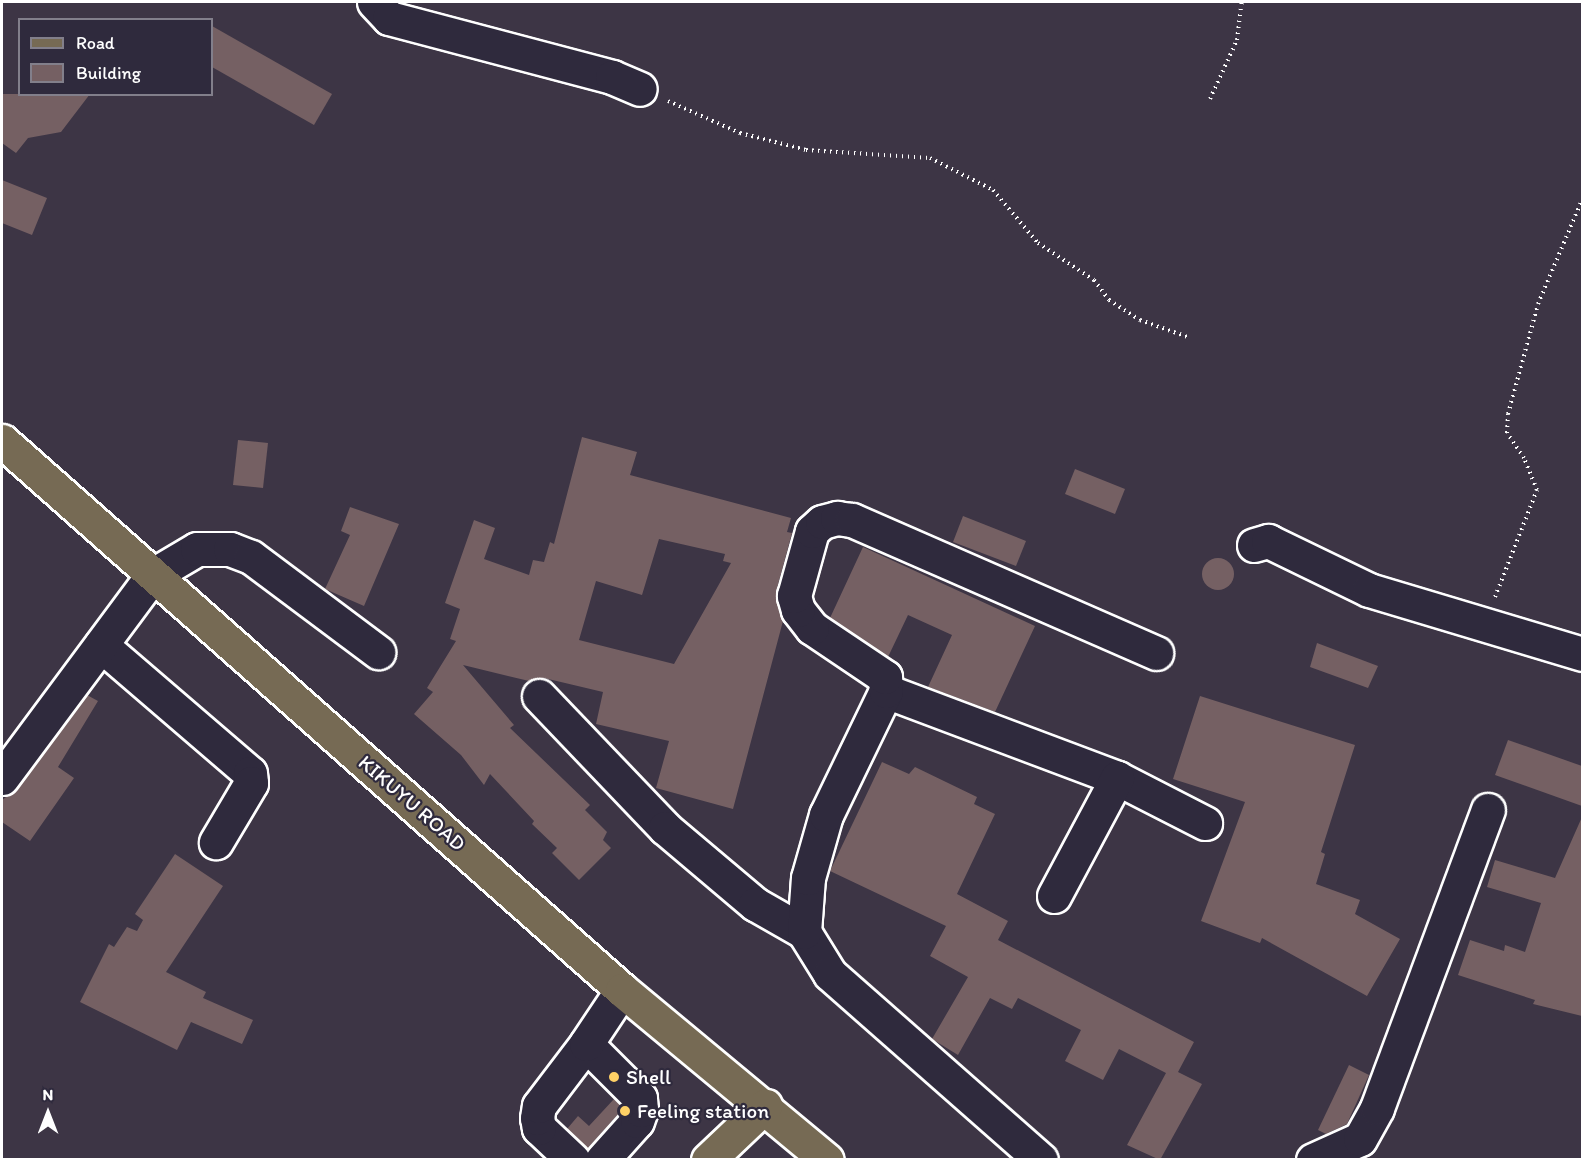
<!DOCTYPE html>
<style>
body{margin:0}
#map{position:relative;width:1584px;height:1161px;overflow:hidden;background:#3d3545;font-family:Itim,sans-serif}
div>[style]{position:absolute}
.building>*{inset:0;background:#756063}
.round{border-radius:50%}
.path>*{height:4px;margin-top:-2px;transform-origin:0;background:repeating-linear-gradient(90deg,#fff 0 1.5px,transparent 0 6px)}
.roads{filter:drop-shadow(2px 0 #fff) drop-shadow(-2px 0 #fff) drop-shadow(0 2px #fff) drop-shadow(0 -2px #fff)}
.minor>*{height:33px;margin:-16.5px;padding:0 16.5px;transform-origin:16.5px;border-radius:16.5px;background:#2f2a3d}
.major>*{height:33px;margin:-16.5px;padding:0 16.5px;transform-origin:16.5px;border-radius:16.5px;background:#766a54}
.dots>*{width:16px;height:16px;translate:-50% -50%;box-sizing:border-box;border:3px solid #2f2a3d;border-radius:50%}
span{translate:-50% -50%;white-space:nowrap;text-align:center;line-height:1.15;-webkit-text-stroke:4.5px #2f2a3d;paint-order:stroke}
.street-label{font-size:21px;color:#fff}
.poi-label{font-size:21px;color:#fff}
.left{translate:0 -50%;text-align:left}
.frame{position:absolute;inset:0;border:3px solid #fff;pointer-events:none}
.legend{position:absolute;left:18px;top:18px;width:195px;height:78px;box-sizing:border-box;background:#2f2a3d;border:2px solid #827f8b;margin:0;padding:8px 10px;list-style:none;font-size:18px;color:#fff}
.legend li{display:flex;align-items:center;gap:12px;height:30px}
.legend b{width:30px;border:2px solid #827f8b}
.north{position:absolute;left:18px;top:1083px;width:60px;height:60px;-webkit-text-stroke:4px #2f2a3d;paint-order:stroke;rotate:0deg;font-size:16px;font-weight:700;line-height:24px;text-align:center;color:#fff}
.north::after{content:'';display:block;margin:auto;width:21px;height:27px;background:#fff;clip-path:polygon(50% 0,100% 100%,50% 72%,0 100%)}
</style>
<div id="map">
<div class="building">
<i style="clip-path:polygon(212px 26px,332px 94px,314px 125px,212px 67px)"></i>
<i style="clip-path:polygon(2px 94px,90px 94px,61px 132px,28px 138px,16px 153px,2px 143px)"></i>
<i style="clip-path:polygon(2px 180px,47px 198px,32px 235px,2px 223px)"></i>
<i style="clip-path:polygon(evenodd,582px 437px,637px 452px,630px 475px,791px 518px,787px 532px,792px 533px,776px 592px,783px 621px,733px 809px,656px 788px,669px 741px,596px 724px,603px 692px,544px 678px,529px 681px,463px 665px,514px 725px,510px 728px,590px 805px,585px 810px,607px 832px,603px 840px,611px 848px,579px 880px,552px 853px,557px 848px,532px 824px,534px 821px,490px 774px,484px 785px,461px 755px,414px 714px,433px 692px,427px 688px,456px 641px,450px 639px,460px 609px,445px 603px,474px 520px,495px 528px,484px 559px,529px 575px,533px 560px,544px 562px,550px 542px,554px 544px,582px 437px,659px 539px,725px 554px,723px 561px,731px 563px,674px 664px,579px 640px,596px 581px,642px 595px,659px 539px)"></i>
<i style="clip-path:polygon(238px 440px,268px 443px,263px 488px,233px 485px)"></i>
<i style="clip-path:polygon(1075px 469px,1125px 489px,1115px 514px,1065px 494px)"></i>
<i style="clip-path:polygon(350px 507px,399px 524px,364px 606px,325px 589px,350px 535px,341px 531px)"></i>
<i style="clip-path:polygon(963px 516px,1026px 541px,1016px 566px,953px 542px)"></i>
<i style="clip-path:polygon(863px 547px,1035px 626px,995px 712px,928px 687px,952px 635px,908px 615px,888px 657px,830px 618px)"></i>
<i class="round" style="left:1202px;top:558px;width:32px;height:32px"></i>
<i style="clip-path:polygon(1317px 643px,1378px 666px,1368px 688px,1310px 667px)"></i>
<i style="clip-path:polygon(87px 695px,98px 701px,58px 767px,74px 778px,30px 841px,2px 822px,2px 800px,17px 789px)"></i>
<i style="clip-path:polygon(1200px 696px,1355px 745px,1321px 852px,1325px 854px,1316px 884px,1360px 900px,1355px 914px,1400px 939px,1367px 996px,1262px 938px,1260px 943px,1201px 921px,1245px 802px,1173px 779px)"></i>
<i style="clip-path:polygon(1508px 740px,1582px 766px,1582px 806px,1495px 775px)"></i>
<i style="clip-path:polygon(882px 762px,909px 774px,915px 767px,977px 797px,974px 804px,995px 814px,957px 894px,1008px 921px,998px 940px,1194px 1042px,1178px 1072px,1202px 1084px,1160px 1160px,1127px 1145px,1166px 1073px,1119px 1049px,1103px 1080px,1065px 1061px,1081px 1030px,1018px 998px,1012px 1009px,990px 998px,958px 1055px,932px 1039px,968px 977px,930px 956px,946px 926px,830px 871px)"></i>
<i style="clip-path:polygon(1582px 817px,1582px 1016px,1533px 1004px,1535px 1000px,1458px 975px,1470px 940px,1504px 951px,1505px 945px,1525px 952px,1541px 903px,1487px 887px,1495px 860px,1555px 878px)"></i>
<i style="clip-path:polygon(175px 854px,223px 886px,166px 972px,206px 992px,203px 998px,253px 1020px,242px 1044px,191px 1022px,177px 1050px,80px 1002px,109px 944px,114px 947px,127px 927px,137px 931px,143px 920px,135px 914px)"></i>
<i style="clip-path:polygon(1349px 1065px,1369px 1075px,1347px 1124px,1326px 1134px,1318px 1130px)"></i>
<i style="clip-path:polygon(614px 1099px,622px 1106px,621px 1111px,587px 1149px,567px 1129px,578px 1116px,589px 1126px)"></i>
</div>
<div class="path">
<i style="left:1210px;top:99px;width:65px;rotate:-65.4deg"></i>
<i style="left:1237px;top:40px;width:38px;rotate:-83deg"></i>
<i style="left:668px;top:101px;width:79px;rotate:24deg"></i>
<i style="left:740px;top:133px;width:68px;rotate:14.4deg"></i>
<i style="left:806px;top:150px;width:124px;rotate:3.7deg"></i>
<i style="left:930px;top:158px;width:71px;rotate:26.9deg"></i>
<i style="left:993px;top:190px;width:70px;rotate:49.7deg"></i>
<i style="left:1038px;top:243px;width:67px;rotate:33.5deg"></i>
<i style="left:1094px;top:280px;width:25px;rotate:53deg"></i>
<i style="left:1109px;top:300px;width:37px;rotate:33deg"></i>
<i style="left:1140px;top:320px;width:51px;rotate:19.5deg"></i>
<i style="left:1495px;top:597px;width:115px;rotate:-68.6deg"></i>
<i style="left:1537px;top:490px;width:35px;rotate:-112deg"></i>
<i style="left:1524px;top:458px;width:30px;rotate:-124deg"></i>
<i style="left:1507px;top:433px;width:19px;rotate:-87deg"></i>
<i style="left:1508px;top:414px;width:114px;rotate:-74.7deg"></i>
<i style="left:1538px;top:304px;width:113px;rotate:-67.1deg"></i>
</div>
<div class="roads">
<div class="minor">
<i style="left:374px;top:2px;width:22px;rotate:47deg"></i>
<i style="left:389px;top:18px;width:231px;rotate:14.8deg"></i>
<i style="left:612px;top:77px;width:30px;rotate:23deg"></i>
<i style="left:1254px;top:545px;width:15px;rotate:-16deg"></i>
<i style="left:1268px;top:541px;width:112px;rotate:25.9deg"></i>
<i style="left:1369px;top:590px;width:222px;rotate:16.7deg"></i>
<i style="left:101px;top:645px;width:196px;rotate:40.7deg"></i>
<i style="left:250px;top:773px;width:10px;rotate:84deg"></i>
<i style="left:251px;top:783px;width:69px;rotate:120.7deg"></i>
<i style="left:886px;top:691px;width:247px;rotate:20.6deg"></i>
<i style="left:1117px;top:778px;width:99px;rotate:27.1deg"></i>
<i style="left:539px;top:696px;width:182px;rotate:46.3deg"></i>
<i style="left:665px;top:828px;width:118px;rotate:40.2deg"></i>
<i style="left:755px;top:904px;width:56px;rotate:29.7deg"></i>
<i style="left:804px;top:932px;width:49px;rotate:58.2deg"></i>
<i style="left:830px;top:974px;width:281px;rotate:41.4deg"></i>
<i style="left:2px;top:778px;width:253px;rotate:-53.4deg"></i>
<i style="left:153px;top:575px;width:51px;rotate:-30.6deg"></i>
<i style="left:197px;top:549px;width:33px"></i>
<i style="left:230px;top:549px;width:22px;rotate:21deg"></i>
<i style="left:251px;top:557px;width:159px;rotate:36.8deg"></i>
<i style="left:1054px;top:896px;width:134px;rotate:-61.9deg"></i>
<i style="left:804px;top:932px;width:54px;rotate:-85.8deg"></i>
<i style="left:808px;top:878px;width:66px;rotate:-74.1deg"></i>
<i style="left:826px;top:815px;width:138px;rotate:-64.2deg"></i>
<i style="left:886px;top:691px;width:14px;rotate:-94deg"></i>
<i style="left:885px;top:677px;width:88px;rotate:-146.1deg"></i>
<i style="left:812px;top:628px;width:23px;rotate:-128deg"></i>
<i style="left:798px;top:610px;width:15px;rotate:-106deg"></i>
<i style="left:794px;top:596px;width:67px;rotate:-74.5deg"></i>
<i style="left:812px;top:531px;width:13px;rotate:-42deg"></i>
<i style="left:822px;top:522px;width:16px;rotate:-15deg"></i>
<i style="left:837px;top:518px;width:15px;rotate:8deg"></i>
<i style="left:852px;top:520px;width:332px;rotate:23.6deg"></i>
<i style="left:573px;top:1160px;width:47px;rotate:-136.7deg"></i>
<i style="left:539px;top:1128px;width:10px;rotate:-101deg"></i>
<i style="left:537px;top:1118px;width:12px;rotate:-81deg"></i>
<i style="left:539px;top:1106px;width:78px;rotate:-52.8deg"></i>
<i style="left:602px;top:1160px;width:52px;rotate:-48.1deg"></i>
<i style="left:637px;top:1121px;width:12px;rotate:-70deg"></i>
<i style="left:641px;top:1110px;width:12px;rotate:-95deg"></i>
<i style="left:640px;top:1098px;width:76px;rotate:-135deg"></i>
<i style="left:586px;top:1044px;width:65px;rotate:-56.3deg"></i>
<i style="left:1313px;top:1160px;width:51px;rotate:-24.1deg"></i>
<i style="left:1360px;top:1139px;width:35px;rotate:-61deg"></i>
<i style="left:1377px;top:1108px;width:318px;rotate:-69.6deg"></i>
</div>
<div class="major">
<i style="left:2px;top:441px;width:828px;rotate:41.52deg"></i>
<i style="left:622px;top:990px;width:266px;rotate:39.7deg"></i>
<i style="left:708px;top:1160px;width:79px;rotate:-43.5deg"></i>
</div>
</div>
<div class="dots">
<i style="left:614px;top:1077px;background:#ffd166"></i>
<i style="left:625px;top:1111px;background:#ffd166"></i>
</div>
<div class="street-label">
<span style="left:412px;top:803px;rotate:41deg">KIKUYU ROAD</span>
</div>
<div class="poi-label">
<span class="left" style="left:626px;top:1077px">Shell</span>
<span class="left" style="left:637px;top:1111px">Feeling station</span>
</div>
<div class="frame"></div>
<ul class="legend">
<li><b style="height:8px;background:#766a54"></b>Road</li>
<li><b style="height:16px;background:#756063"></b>Building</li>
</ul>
<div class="north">N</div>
</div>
